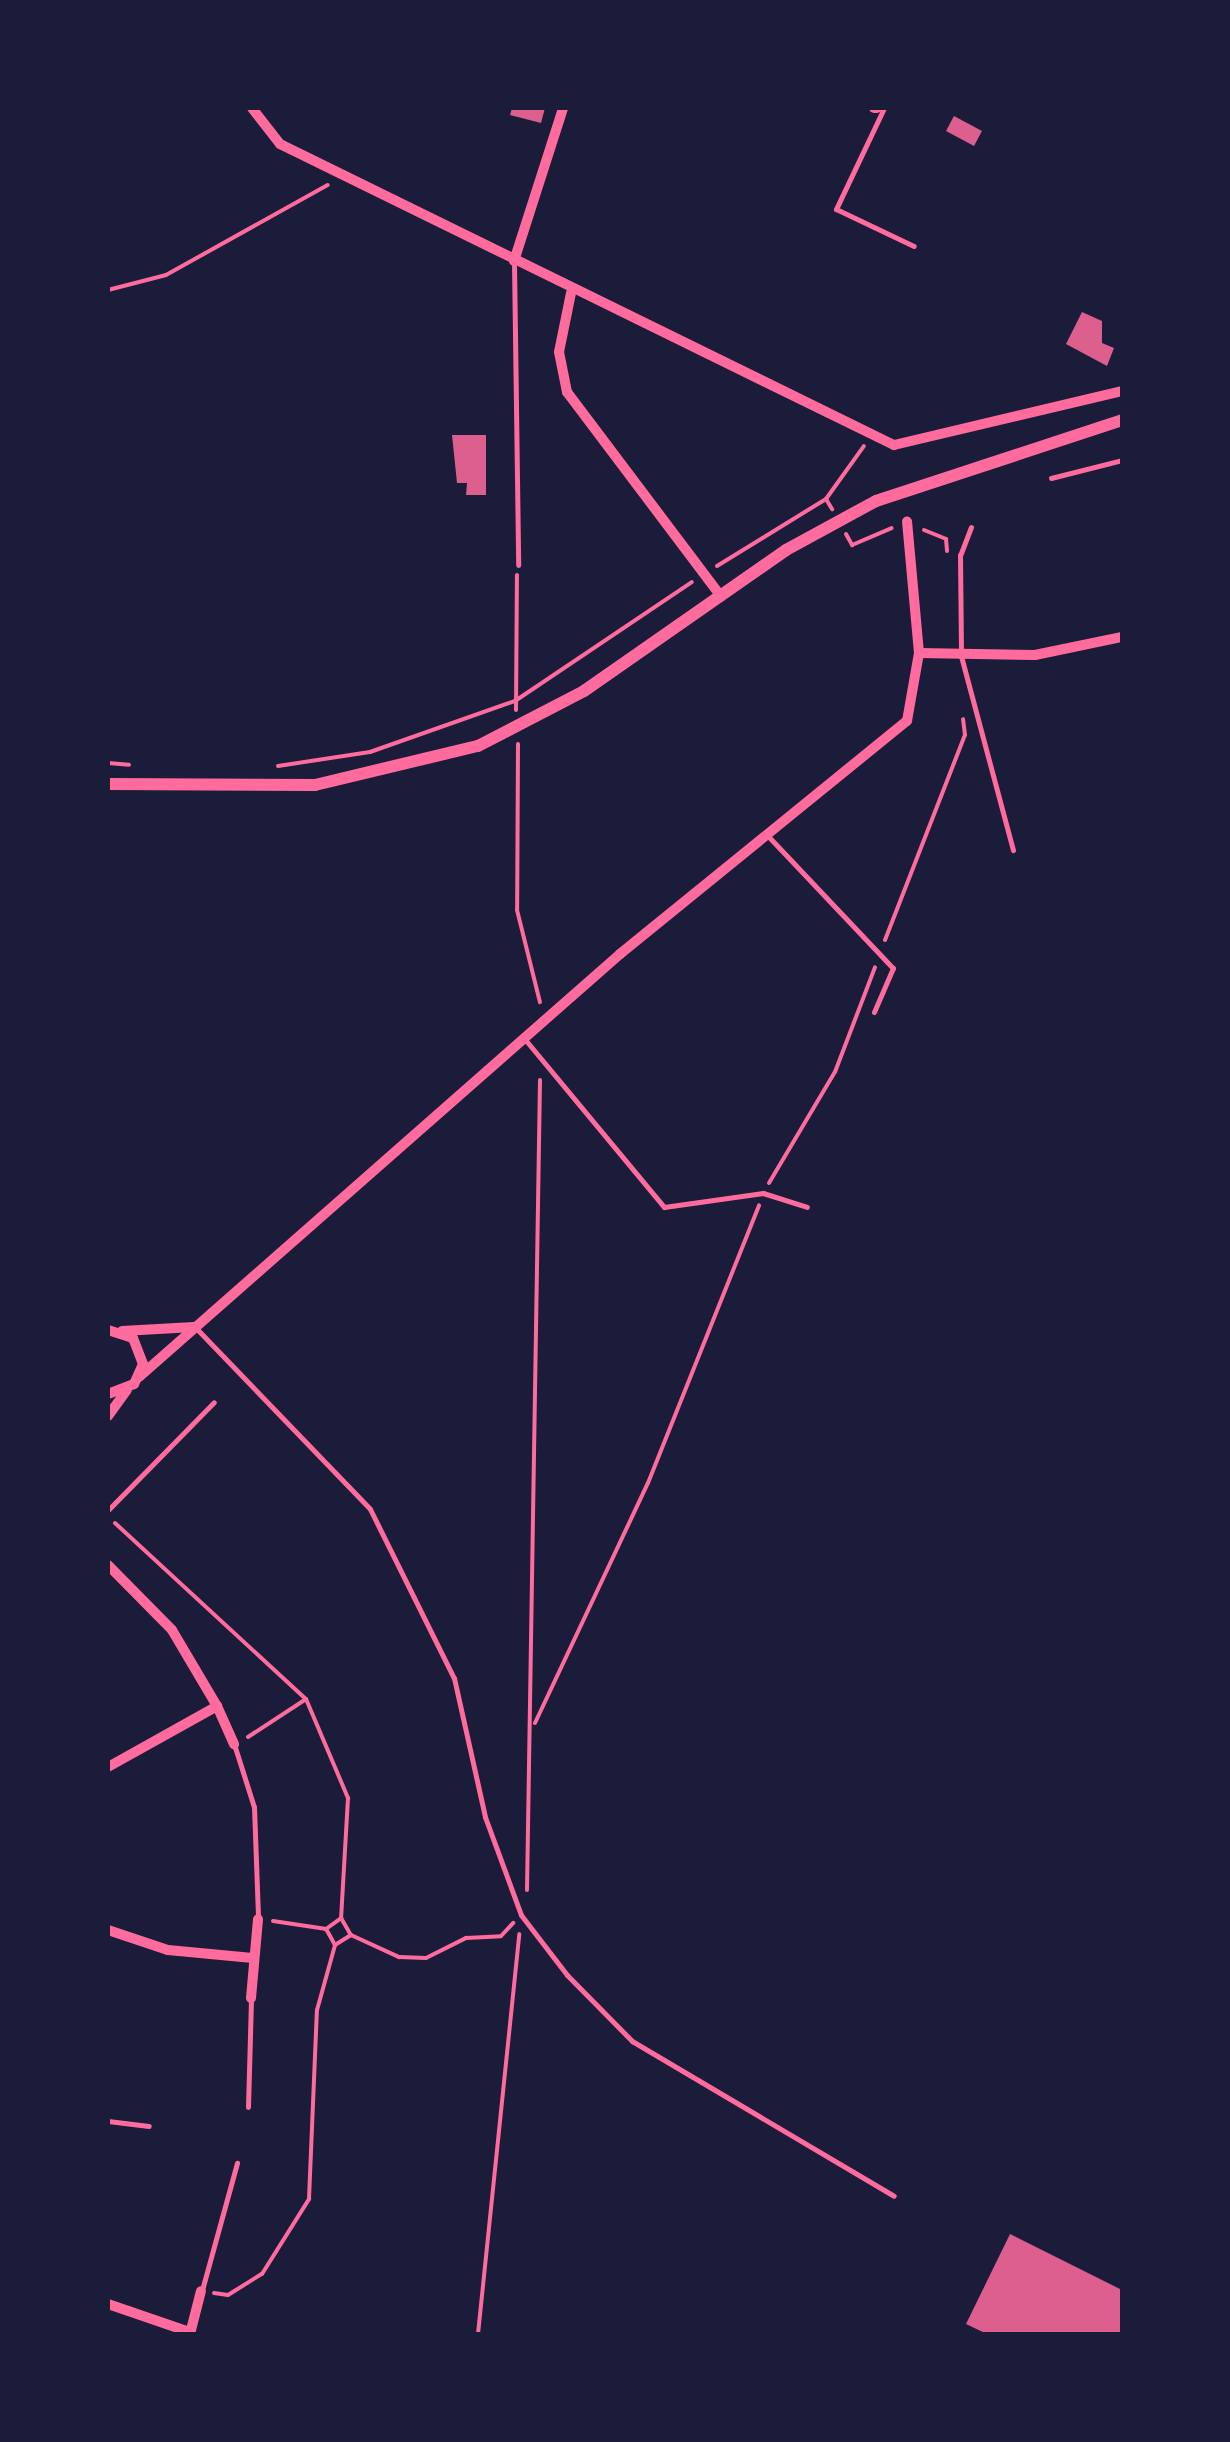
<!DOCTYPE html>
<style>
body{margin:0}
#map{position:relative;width:1230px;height:2442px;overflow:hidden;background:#1b1b3a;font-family:"Asap Condensed",sans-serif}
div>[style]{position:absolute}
.building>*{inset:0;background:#dd5f8e}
.path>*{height:4px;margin:-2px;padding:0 2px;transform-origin:2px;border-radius:2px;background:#ff6b9d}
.service>*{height:5px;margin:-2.5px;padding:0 2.5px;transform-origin:2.5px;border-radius:2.5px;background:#ff6b9d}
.minor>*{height:10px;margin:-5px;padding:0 5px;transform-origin:5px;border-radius:5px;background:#ff6b9d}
.tertiary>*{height:12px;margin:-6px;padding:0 6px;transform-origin:6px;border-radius:6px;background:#ff6b9d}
span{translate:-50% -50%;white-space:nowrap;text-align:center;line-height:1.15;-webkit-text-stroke:8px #1b1b3a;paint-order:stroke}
.frame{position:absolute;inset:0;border:110px solid #1b1b3a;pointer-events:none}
</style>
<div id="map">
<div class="building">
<i style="clip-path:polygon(512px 108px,545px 108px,541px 123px,510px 115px)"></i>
<i style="clip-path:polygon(954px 116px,982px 131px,974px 146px,946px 131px)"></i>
<i style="clip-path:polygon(1082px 312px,1102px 321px,1102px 343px,1114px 348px,1107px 366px,1066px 344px)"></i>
<i style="clip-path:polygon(452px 435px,486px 435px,486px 495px,466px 495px,467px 483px,457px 483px)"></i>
<i style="clip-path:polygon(1010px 2234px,1122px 2290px,1122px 2334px,987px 2334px,966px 2324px)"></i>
</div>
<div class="path">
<i style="left:108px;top:290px;width:60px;rotate:-14.5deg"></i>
<i style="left:166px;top:275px;width:185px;rotate:-29.1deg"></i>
<i style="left:826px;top:499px;width:12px;rotate:59deg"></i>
<i style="left:924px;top:530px;width:24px;rotate:22deg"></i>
<i style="left:946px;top:539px;width:12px;rotate:85deg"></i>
<i style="left:846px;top:534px;width:13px;rotate:61deg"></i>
<i style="left:852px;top:545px;width:43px;rotate:-23deg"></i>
<i style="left:717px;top:566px;width:128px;rotate:-31.6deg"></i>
<i style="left:826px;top:499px;width:65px;rotate:-54.4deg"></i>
<i style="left:516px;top:710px;width:135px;rotate:-89.6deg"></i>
<i style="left:518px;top:744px;width:166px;rotate:90.3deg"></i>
<i style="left:517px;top:910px;width:95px;rotate:76deg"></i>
<i style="left:108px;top:763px;width:21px;rotate:5deg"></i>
<i style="left:278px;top:766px;width:93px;rotate:-8.7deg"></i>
<i style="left:370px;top:752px;width:154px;rotate:-19.4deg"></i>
<i style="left:515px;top:701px;width:213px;rotate:-33.9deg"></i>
<i style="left:885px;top:940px;width:220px;rotate:-68.7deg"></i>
<i style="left:965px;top:735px;width:16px;rotate:-97deg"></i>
<i style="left:769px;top:1183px;width:129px;rotate:-59.3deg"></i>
<i style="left:835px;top:1072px;width:112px;rotate:-69.1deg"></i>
<i style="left:115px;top:1523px;width:260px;rotate:42.7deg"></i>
<i style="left:306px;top:1699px;width:108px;rotate:67deg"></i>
<i style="left:348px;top:1798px;width:120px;rotate:93.3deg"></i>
<i style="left:535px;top:1723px;width:265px;rotate:-64.8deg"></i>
<i style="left:648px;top:1483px;width:299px;rotate:-68.2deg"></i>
<i style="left:248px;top:1737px;width:69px;rotate:-33.2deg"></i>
<i style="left:527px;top:1890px;width:810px;rotate:-89.08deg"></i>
<i style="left:273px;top:1921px;width:54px;rotate:8.6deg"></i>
<i style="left:351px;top:1935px;width:19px;rotate:148deg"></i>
<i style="left:335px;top:1945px;width:18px;rotate:-119deg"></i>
<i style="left:326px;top:1929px;width:19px;rotate:-36deg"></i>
<i style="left:341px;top:1918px;width:20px;rotate:60deg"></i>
<i style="left:351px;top:1935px;width:53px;rotate:24.6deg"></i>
<i style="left:399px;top:1957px;width:27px;rotate:2deg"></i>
<i style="left:426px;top:1958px;width:45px;rotate:-26.6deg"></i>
<i style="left:466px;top:1938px;width:35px;rotate:-3deg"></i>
<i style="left:501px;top:1936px;width:18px;rotate:-47deg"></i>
<i style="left:214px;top:2293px;width:14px;rotate:8deg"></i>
<i style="left:228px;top:2295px;width:40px;rotate:-32deg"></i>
<i style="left:262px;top:2274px;width:89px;rotate:-57.9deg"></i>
<i style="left:309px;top:2199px;width:189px;rotate:-87.6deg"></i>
<i style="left:317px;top:2010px;width:67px;rotate:-74.5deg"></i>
<i style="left:478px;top:2334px;width:402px;rotate:-84.1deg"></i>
</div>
<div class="service">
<i style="left:884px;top:108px;width:112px;rotate:115.4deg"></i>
<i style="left:836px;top:209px;width:86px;rotate:25.4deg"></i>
<i style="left:514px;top:263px;width:302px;rotate:89.2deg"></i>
<i style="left:1051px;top:478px;width:73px;rotate:-14.2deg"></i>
<i style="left:971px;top:527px;width:30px;rotate:111deg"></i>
<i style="left:960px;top:555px;width:101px;rotate:89.4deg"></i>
<i style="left:961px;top:656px;width:201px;rotate:75deg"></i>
<i style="left:768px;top:836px;width:182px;rotate:46.6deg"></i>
<i style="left:893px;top:968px;width:48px;rotate:113.4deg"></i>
<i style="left:523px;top:1037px;width:221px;rotate:50.3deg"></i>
<i style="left:664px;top:1207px;width:100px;rotate:-8deg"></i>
<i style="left:763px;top:1193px;width:46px;rotate:17.7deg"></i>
<i style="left:195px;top:1327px;width:252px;rotate:46.1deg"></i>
<i style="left:370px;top:1509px;width:189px;rotate:63.6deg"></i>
<i style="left:454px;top:1678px;width:142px;rotate:77.4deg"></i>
<i style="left:485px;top:1817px;width:104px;rotate:69.8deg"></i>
<i style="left:521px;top:1915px;width:76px;rotate:52.5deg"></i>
<i style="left:567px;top:1975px;width:93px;rotate:45.4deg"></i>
<i style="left:632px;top:2041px;width:304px;rotate:30.6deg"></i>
<i style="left:108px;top:1510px;width:151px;rotate:-45.5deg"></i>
<i style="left:234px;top:1744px;width:66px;rotate:72.4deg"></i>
<i style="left:254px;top:1807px;width:111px;rotate:87.9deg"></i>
<i style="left:248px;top:2107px;width:107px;rotate:-88.4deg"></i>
<i style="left:108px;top:2121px;width:41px;rotate:7deg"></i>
<i style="left:202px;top:2290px;width:132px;rotate:-74.6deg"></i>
</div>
<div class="minor">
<i style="left:252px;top:108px;width:46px;rotate:52.1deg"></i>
<i style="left:280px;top:144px;width:684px;rotate:26.12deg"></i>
<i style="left:894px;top:445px;width:234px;rotate:-13.3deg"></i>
<i style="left:874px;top:108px;width:3px"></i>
<i style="left:514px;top:261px;width:161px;rotate:-72.2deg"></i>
<i style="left:571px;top:293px;width:60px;rotate:101.5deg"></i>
<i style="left:559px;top:352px;width:41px;rotate:78.7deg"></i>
<i style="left:567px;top:392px;width:256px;rotate:53deg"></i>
<i style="left:919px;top:653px;width:116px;rotate:1deg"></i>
<i style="left:1035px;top:655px;width:89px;rotate:-11.7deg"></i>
<i style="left:108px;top:1330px;width:26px;rotate:18deg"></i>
<i style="left:133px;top:1338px;width:28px;rotate:69deg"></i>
<i style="left:143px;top:1364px;width:22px;rotate:114deg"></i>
<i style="left:134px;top:1384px;width:28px;rotate:159deg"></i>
<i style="left:122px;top:1331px;width:72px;rotate:-3.2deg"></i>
<i style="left:139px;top:1377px;width:641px;rotate:-41.33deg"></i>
<i style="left:620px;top:954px;width:370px;rotate:-39.1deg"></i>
<i style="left:907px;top:721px;width:69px;rotate:-80deg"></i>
<i style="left:919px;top:653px;width:132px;rotate:-95.2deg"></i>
<i style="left:108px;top:1416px;width:32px;rotate:-54deg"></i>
<i style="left:108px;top:1565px;width:91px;rotate:45.4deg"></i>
<i style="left:172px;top:1630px;width:88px;rotate:59.4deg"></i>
<i style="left:108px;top:1767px;width:125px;rotate:-29.2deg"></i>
<i style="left:217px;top:1706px;width:42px;rotate:65.9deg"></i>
<i style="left:108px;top:1930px;width:63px;rotate:18.4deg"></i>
<i style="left:168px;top:1950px;width:85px;rotate:5.4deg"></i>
<i style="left:251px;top:1998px;width:79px;rotate:-84.9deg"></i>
<i style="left:108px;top:2304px;width:87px;rotate:18.9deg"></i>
<i style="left:190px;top:2334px;width:44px;rotate:-75.7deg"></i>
</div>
<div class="tertiary">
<i style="left:108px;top:784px;width:207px;rotate:0.3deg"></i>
<i style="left:315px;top:785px;width:168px;rotate:-13.5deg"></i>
<i style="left:478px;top:746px;width:119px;rotate:-27.4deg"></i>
<i style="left:584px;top:691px;width:246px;rotate:-34.9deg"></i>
<i style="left:786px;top:550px;width:102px;rotate:-28.6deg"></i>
<i style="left:876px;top:501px;width:259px;rotate:-18.2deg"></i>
</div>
<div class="frame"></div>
</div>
